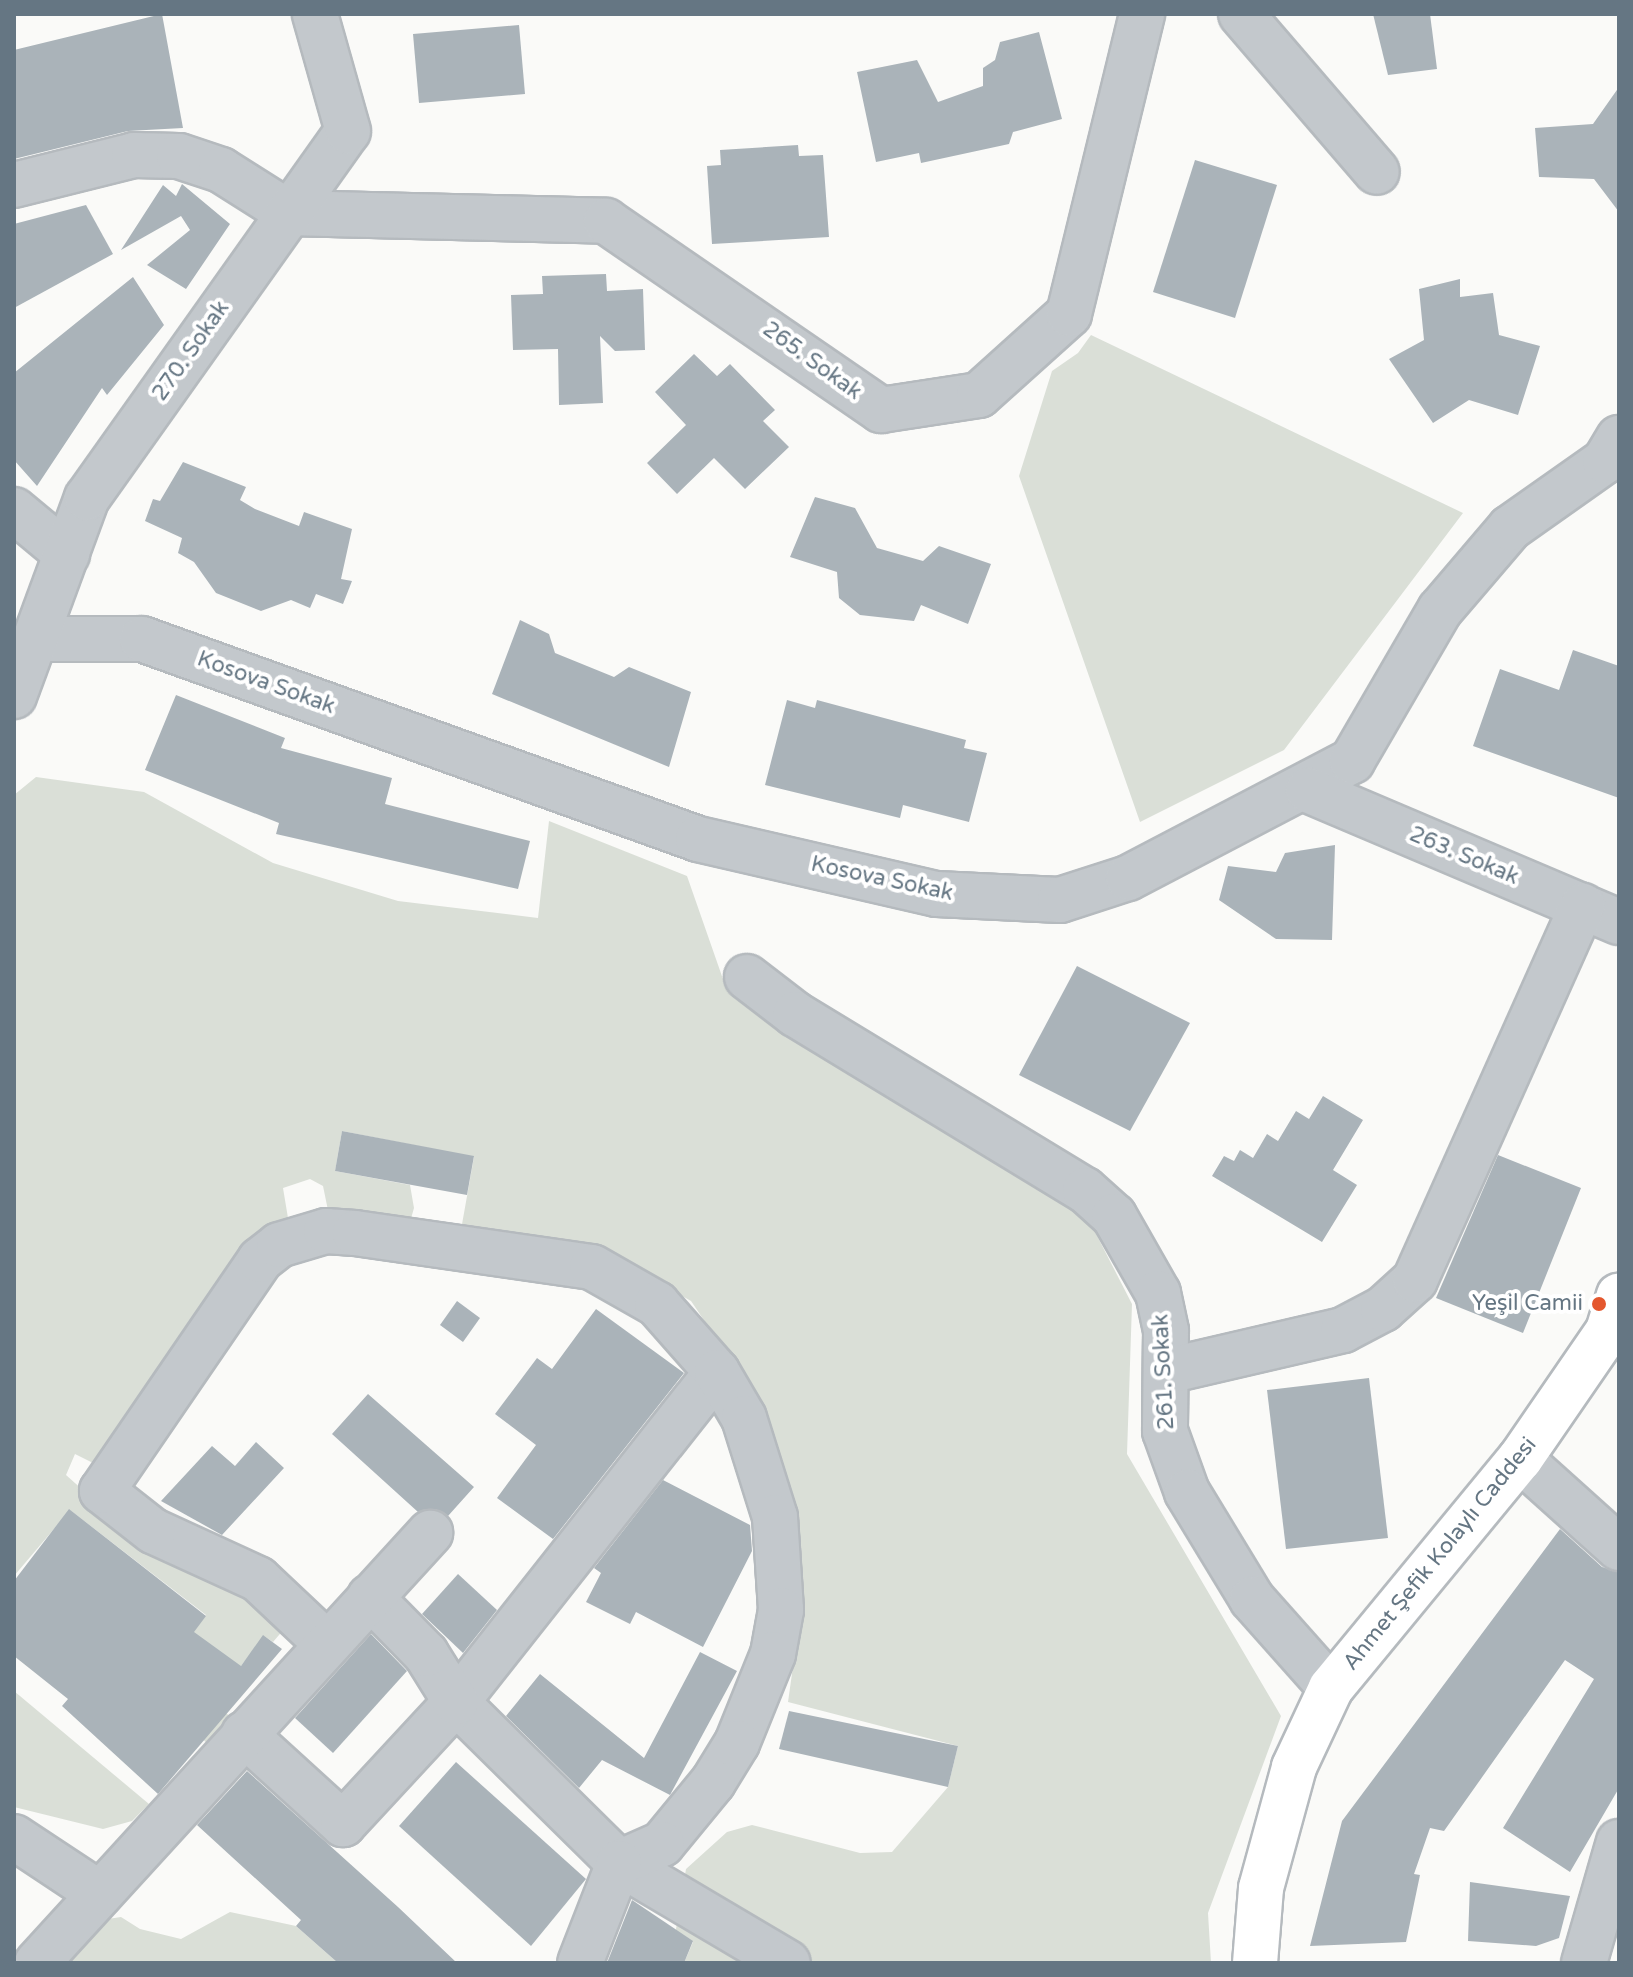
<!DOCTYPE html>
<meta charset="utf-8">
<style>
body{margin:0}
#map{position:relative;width:1633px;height:1977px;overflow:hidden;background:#fafaf8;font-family:"Varela Round",sans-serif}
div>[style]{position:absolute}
.green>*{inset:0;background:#dadfd7}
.building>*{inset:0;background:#aab3b9}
.roads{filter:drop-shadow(2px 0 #b5babe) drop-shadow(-2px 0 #b5babe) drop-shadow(0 2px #b5babe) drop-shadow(0 -2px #b5babe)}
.minor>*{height:44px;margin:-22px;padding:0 22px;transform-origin:22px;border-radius:22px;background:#c3c8cc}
.major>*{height:44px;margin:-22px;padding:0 22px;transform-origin:22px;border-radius:22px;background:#fff}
.dots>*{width:22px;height:22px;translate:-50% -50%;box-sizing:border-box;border:4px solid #fff;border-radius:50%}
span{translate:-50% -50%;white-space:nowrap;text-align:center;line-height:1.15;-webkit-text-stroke:8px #fff;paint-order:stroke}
.street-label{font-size:22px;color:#657683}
.poi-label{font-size:22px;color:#657683}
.right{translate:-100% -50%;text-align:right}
.frame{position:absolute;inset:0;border:16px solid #657683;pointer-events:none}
</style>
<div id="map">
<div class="green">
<i style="clip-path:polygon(1091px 335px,1463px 513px,1284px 750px,1140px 822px,1019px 476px,1052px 371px,1078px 353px)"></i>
<i style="clip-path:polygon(36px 777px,144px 792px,273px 863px,398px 901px,538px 918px,549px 821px,687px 876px,724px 982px,871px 1083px,1012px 1152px,1093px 1228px,1132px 1304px,1127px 1454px,1281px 1716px,1208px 1913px,1211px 1963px,684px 1963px,693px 1942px,675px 1935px,686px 1869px,727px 1832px,752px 1825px,860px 1853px,892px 1852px,948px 1787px,958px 1746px,788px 1702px,798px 1631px,739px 1372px,691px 1301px,612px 1256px,459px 1241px,474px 1157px,342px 1131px,335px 1171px,410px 1185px,414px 1208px,408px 1229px,331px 1225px,323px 1186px,310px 1179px,283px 1188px,288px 1218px,226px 1286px,105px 1469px,75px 1454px,66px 1475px,131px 1533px,244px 1592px,285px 1628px,273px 1642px,264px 1636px,241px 1666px,193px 1688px,231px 1717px,210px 1746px,109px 1654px,159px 1676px,206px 1615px,70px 1510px,14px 1576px,14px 795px)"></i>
<i style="clip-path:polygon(14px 1691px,149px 1804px,132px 1821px,103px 1829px,14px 1807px)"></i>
<i style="clip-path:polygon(230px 1912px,296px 1926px,338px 1963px,70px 1963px,101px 1920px,121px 1917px,140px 1929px,181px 1939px)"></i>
</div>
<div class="building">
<i style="clip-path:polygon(162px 14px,183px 128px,128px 131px,14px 159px,14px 50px)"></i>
<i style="clip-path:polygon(1373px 14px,1430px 14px,1437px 69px,1388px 75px)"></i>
<i style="clip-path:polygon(519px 25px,525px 94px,419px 103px,413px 34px)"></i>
<i style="clip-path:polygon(1039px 32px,1062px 119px,1013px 132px,1009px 144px,921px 163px,919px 153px,876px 162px,857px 72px,917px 60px,938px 102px,983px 86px,983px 68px,995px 60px,1000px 42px)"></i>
<i style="clip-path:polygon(1619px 87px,1619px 212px,1594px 179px,1539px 177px,1535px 128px,1593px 124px)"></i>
<i style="clip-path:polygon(798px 145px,799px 156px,823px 155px,829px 237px,712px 244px,707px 166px,721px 165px,720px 150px)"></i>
<i style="clip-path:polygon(1195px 160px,1277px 185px,1235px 318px,1153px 292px)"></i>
<i style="clip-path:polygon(182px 184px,230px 224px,186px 289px,147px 265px,190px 230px,181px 216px,121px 250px,163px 185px,176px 196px)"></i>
<i style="clip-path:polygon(86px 205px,113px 254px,14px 308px,14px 224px)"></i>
<i style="clip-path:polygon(606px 274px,607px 291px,643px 289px,645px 350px,615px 351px,600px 336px,603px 403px,559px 405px,558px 349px,513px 350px,511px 295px,543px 294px,542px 276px)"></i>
<i style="clip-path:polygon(133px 277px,164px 325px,107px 395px,102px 388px,37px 486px,14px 460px,14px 373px)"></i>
<i style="clip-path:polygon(1460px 279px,1460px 297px,1493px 293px,1499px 335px,1540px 346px,1518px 415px,1469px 400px,1433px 423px,1389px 359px,1424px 340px,1419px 289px)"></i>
<i style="clip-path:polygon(694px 354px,717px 376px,730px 364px,775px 410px,763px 421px,789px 447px,745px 489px,714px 458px,677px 494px,647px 463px,686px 425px,655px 392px)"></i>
<i style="clip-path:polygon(183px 462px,246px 487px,240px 500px,255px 509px,299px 526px,304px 512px,352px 529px,341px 579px,352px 581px,343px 604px,316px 594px,310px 608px,291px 600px,261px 611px,216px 593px,194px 562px,178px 553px,182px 538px,145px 521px,153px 499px,160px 501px)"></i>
<i style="clip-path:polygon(815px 497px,855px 508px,877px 548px,923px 561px,939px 546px,991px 564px,968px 624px,921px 605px,914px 621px,860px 615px,839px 598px,837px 572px,790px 557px)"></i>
<i style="clip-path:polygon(520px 620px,549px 634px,555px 653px,614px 677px,629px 667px,691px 692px,669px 767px,492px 694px)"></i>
<i style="clip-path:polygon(1573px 650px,1619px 666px,1619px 798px,1473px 746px,1500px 669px,1559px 690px)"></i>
<i style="clip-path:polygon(176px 695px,285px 738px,281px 748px,392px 778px,385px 804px,530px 841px,518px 889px,276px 834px,279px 823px,145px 770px)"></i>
<i style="clip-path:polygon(787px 700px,815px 708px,817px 700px,966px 740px,964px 748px,987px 753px,969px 822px,903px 805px,900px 818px,765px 785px)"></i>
<i style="clip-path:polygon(1335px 845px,1332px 940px,1276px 939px,1219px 900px,1228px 866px,1276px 872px,1285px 853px)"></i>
<i style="clip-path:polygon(1077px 966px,1190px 1023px,1130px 1131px,1019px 1075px)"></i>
<i style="clip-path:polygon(1323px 1096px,1363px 1120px,1333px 1170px,1357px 1185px,1322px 1242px,1212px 1176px,1224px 1156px,1234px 1161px,1240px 1150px,1253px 1158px,1267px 1134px,1278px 1141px,1296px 1111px,1309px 1119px)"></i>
<i style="clip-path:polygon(342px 1131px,474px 1156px,467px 1195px,335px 1171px)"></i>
<i style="clip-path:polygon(1498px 1155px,1581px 1188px,1523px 1333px,1436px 1298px)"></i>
<i style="clip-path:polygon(457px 1301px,480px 1318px,463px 1342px,440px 1325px)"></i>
<i style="clip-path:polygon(596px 1309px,684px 1373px,553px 1539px,497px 1498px,536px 1445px,495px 1414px,537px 1358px,552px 1369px)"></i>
<i style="clip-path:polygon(1369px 1378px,1388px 1538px,1286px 1549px,1267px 1390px)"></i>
<i style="clip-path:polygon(368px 1394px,474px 1487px,448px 1516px,435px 1509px,418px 1512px,332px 1434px)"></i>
<i style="clip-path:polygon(256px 1442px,284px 1468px,222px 1535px,161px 1501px,212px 1446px,235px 1466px)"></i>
<i style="clip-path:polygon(663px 1480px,750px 1525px,752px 1551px,703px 1647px,636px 1612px,630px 1624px,586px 1602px,601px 1573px,594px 1568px)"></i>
<i style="clip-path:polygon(69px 1509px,206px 1616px,194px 1632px,241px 1666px,263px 1635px,282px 1649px,158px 1794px,62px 1706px,68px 1699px,14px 1656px,14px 1581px)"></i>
<i style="clip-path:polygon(1560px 1529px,1602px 1567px,1619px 1572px,1619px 1788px,1570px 1872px,1503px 1828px,1594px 1679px,1565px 1660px,1444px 1831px,1430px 1828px,1414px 1874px,1420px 1875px,1406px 1942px,1310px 1946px,1342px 1821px)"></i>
<i style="clip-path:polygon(458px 1574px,497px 1610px,463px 1653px,422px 1614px)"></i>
<i style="clip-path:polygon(371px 1634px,407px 1671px,333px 1753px,295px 1718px)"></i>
<i style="clip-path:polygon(700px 1652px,737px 1671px,670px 1795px,602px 1760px,579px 1788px,506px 1716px,540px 1674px,644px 1758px)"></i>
<i style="clip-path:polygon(789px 1711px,958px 1746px,948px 1787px,779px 1749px)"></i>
<i style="clip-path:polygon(456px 1762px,586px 1879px,531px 1946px,399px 1826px)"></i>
<i style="clip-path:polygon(247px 1771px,398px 1907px,457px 1963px,338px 1963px,296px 1926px,301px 1920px,197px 1825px)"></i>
<i style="clip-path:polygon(1470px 1882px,1570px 1896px,1559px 1938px,1536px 1946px,1468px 1941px)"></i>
<i style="clip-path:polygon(632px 1900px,693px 1941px,684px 1963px,607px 1963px)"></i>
</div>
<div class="roads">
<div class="minor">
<i style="left:1241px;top:14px;width:208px;rotate:49.3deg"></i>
<i style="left:14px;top:185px;width:124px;rotate:-14deg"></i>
<i style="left:134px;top:155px;width:45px;rotate:1.3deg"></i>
<i style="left:179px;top:156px;width:44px;rotate:18.4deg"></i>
<i style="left:221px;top:170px;width:80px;rotate:32.3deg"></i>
<i style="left:289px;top:213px;width:317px;rotate:1.4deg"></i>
<i style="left:606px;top:221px;width:334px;rotate:34.5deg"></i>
<i style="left:881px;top:410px;width:99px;rotate:-8.7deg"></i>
<i style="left:979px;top:395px;width:121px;rotate:-42deg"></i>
<i style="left:1069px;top:314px;width:309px;rotate:-76.3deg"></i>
<i style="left:14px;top:510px;width:69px;rotate:39.7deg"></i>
<i style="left:38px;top:639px;width:104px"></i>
<i style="left:142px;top:639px;width:591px;rotate:19.78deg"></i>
<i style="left:698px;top:839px;width:245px;rotate:13deg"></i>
<i style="left:937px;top:894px;width:123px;rotate:2.8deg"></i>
<i style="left:1060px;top:900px;width:71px;rotate:-17.9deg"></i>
<i style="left:1128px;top:878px;width:253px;rotate:-27.6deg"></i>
<i style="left:1352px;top:761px;width:175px;rotate:-59.8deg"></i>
<i style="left:1440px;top:610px;width:108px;rotate:-49.5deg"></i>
<i style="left:1510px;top:528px;width:116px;rotate:-35.2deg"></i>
<i style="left:1605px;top:461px;width:27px;rotate:-59deg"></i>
<i style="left:14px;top:696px;width:211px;rotate:-69.8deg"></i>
<i style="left:87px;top:498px;width:450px;rotate:-54.6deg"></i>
<i style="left:348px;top:131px;width:122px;rotate:-105.8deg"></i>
<i style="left:1308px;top:790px;width:338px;rotate:23deg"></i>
<i style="left:747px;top:977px;width:61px;rotate:37.6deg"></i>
<i style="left:795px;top:1014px;width:339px;rotate:31.3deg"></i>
<i style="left:1085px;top:1190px;width:39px;rotate:42deg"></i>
<i style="left:1114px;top:1216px;width:89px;rotate:60.3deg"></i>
<i style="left:1158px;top:1293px;width:39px;rotate:78deg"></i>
<i style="left:1166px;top:1331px;width:100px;rotate:90.6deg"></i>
<i style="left:1165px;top:1431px;width:65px;rotate:70.2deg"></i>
<i style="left:1187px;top:1492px;width:125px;rotate:58.7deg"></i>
<i style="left:1252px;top:1599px;width:119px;rotate:48.4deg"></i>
<i style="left:1167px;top:1371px;width:181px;rotate:-13.1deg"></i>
<i style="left:1343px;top:1330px;width:45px;rotate:-27.7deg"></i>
<i style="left:1383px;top:1309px;width:43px;rotate:-42.2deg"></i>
<i style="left:1415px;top:1280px;width:410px;rotate:-65.9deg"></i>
<i style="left:717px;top:1372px;width:421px;rotate:128.3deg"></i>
<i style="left:456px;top:1702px;width:229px;rotate:44.6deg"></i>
<i style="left:619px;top:1863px;width:196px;rotate:30.6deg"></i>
<i style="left:1520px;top:1459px;width:133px;rotate:42deg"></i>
<i style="left:326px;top:1643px;width:93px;rotate:-136.7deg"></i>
<i style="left:258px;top:1579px;width:115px;rotate:-155.4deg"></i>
<i style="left:153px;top:1531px;width:65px;rotate:-141.9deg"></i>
<i style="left:102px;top:1491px;width:280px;rotate:-55.6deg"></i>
<i style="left:260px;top:1260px;width:24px;rotate:-38deg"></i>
<i style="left:279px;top:1245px;width:49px;rotate:-16.6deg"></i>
<i style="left:326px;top:1231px;width:29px;rotate:4deg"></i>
<i style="left:355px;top:1233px;width:239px;rotate:8.2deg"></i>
<i style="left:592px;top:1267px;width:75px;rotate:29.6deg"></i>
<i style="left:657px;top:1304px;width:91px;rotate:48.6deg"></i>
<i style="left:717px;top:1372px;width:53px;rotate:59.6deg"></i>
<i style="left:744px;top:1418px;width:104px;rotate:72.6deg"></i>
<i style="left:775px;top:1517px;width:93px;rotate:86.3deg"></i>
<i style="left:781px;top:1610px;width:45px;rotate:100.3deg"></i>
<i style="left:773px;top:1654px;width:96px;rotate:112deg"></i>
<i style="left:737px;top:1743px;width:46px;rotate:121.6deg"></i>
<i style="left:713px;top:1782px;width:80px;rotate:129.4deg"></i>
<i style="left:662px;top:1844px;width:47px;rotate:156.2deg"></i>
<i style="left:619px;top:1863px;width:107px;rotate:111.3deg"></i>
<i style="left:244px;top:1734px;width:134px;rotate:42.3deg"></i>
<i style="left:343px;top:1824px;width:166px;rotate:-47.2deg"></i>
<i style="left:456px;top:1702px;width:57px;rotate:-122deg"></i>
<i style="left:426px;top:1654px;width:80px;rotate:-134.5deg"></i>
<i style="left:14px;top:1837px;width:103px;rotate:33.5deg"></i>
<i style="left:37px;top:1963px;width:583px;rotate:-47.57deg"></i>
<i style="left:1584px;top:1963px;width:126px;rotate:-73.9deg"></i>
</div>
<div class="major">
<i style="left:1255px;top:1963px;width:75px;rotate:-85.4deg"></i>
<i style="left:1261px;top:1888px;width:125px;rotate:-74.7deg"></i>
<i style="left:1294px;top:1767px;width:87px;rotate:-64.9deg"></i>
<i style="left:1331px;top:1688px;width:297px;rotate:-50.5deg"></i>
<i style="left:1520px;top:1459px;width:155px;rotate:-55.5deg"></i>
<i style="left:1608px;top:1331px;width:37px;rotate:-73deg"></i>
</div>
</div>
<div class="dots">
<i style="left:1599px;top:1304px;background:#e4572e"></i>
</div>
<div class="street-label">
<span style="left:191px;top:351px;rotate:-55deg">270. Sokak</span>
<span style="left:812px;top:361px;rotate:36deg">265. Sokak</span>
<span style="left:266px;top:683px;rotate:20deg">Kosova Sokak</span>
<span style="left:1464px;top:856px;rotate:23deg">263. Sokak</span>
<span style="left:882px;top:879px;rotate:12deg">Kosova Sokak</span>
<span style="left:1164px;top:1372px;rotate:-93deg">261. Sokak</span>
<span style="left:1440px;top:1554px;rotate:-51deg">Ahmet Şefik Kolaylı Caddesi</span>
</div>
<div class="poi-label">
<span class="right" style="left:1583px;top:1304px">Yeşil Camii</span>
</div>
<div class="frame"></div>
</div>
